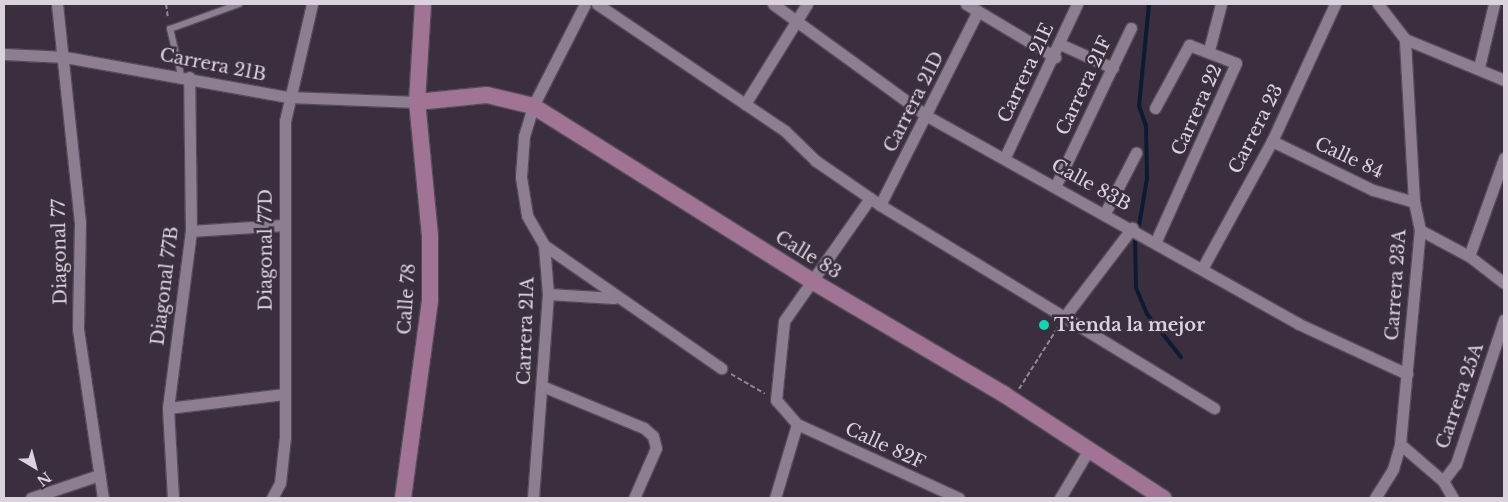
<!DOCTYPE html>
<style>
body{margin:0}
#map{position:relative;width:1508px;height:502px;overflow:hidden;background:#3b2f3f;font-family:"Libre Baskerville",serif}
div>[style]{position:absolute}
.stream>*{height:4px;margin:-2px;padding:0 2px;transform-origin:2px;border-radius:2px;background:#0d1b32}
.path>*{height:2px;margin-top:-1px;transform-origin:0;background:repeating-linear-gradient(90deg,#928895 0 5px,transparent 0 7.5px)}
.roads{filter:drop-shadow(1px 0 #564c59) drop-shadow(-1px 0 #564c59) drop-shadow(0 1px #564c59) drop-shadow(0 -1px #564c59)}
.lane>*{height:5.5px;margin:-2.75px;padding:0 2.75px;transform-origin:2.75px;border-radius:2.75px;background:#8d7f91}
.street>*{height:11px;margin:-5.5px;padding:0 5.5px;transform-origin:5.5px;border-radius:5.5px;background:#8d7f91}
.secondary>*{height:16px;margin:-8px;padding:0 8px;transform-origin:8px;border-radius:8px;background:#a17496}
.dots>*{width:14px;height:14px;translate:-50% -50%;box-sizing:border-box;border:2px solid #3b2f3f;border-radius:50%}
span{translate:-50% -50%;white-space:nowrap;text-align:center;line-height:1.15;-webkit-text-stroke:5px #3b2f3f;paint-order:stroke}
.street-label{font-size:18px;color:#dad3dd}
.poi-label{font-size:18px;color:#dad3dd;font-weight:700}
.left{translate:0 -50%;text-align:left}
.frame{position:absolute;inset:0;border:5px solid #dad3dd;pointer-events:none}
.north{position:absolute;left:10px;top:442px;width:50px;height:50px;-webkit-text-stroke:4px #3b2f3f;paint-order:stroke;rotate:143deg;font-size:14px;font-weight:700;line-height:20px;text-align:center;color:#dad3dd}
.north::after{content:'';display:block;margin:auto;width:18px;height:22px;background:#dad3dd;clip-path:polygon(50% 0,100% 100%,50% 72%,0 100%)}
</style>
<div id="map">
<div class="stream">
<i style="left:1139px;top:226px;width:49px;rotate:-80.5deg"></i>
<i style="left:1147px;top:178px;width:52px;rotate:-91.1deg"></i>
<i style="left:1146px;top:126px;width:21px;rotate:-109deg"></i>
<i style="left:1139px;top:106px;width:102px;rotate:-84.4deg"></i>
<i style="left:1135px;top:239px;width:49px;rotate:88.8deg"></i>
<i style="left:1136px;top:288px;width:28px;rotate:67deg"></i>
<i style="left:1147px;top:314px;width:55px;rotate:51.7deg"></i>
</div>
<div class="path">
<i style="left:166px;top:4px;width:15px;rotate:82deg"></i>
<i style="left:731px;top:374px;width:39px;rotate:30deg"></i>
<i style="left:1019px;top:389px;width:73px;rotate:-57.8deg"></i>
</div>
<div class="roads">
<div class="lane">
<i style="left:181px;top:75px;width:47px;rotate:-103.4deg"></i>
<i style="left:170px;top:29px;width:73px;rotate:-19.9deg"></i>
</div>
<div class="street">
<i style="left:57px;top:4px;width:219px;rotate:84deg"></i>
<i style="left:80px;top:222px;width:107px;rotate:91.1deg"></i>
<i style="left:78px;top:329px;width:171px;rotate:81.6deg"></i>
<i style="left:597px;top:4px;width:227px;rotate:34deg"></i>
<i style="left:785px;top:131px;width:43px;rotate:44.1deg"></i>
<i style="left:816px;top:161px;width:78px;rotate:34.5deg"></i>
<i style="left:880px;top:205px;width:391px;rotate:31.3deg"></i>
<i style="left:773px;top:4px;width:190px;rotate:36deg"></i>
<i style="left:927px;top:116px;width:426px;rotate:29.2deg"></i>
<i style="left:1299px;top:324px;width:119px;rotate:24.8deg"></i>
<i style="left:966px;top:4px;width:104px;rotate:30.8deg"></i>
<i style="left:1378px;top:4px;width:44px;rotate:52.4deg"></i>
<i style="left:1405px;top:39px;width:107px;rotate:22.5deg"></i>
<i style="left:1060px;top:44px;width:58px;rotate:24.4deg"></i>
<i style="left:1209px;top:50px;width:48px;rotate:-75.4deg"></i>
<i style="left:4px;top:54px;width:61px;rotate:2.8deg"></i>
<i style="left:65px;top:57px;width:227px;rotate:10.2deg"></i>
<i style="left:288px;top:97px;width:129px;rotate:2.2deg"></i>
<i style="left:1479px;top:67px;width:65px;rotate:-76.6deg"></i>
<i style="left:745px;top:104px;width:118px;rotate:-58.2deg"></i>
<i style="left:1155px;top:108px;width:72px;rotate:-61.6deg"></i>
<i style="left:1189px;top:45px;width:50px;rotate:21deg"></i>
<i style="left:1236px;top:63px;width:195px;rotate:114.2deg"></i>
<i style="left:1272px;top:141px;width:112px;rotate:25.9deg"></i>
<i style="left:1373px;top:190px;width:43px;rotate:16.3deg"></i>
<i style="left:1005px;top:157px;width:169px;rotate:-64.8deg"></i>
<i style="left:1056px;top:185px;width:174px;rotate:-64.5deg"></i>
<i style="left:880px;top:205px;width:215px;rotate:-63.2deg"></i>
<i style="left:1105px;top:213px;width:68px;rotate:-62.7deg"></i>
<i style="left:1420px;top:230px;width:55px;rotate:28deg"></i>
<i style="left:1469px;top:256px;width:44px;rotate:37.6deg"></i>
<i style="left:191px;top:231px;width:92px;rotate:-3.7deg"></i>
<i style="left:544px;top:245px;width:216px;rotate:34.8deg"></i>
<i style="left:1469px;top:256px;width:104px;rotate:-70.3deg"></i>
<i style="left:1203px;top:267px;width:144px;rotate:-61.3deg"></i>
<i style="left:1272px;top:141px;width:151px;rotate:-65.3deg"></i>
<i style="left:548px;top:294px;width:66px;rotate:3.5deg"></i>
<i style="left:1065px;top:316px;width:111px;rotate:-52.7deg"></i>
<i style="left:542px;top:386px;width:110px;rotate:22.4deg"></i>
<i style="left:644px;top:428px;width:12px;rotate:42deg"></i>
<i style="left:653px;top:436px;width:12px;rotate:76deg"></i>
<i style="left:656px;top:448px;width:55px;rotate:113.7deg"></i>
<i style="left:168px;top:408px;width:117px;rotate:-6.9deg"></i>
<i style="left:797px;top:424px;width:178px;rotate:24.6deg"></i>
<i style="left:1400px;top:444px;width:57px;rotate:40.7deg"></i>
<i style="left:1443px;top:481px;width:20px;rotate:60deg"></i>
<i style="left:1443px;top:481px;width:21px;rotate:-53deg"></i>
<i style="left:1456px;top:464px;width:152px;rotate:-71.6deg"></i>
<i style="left:31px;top:498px;width:72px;rotate:-18.7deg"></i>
<i style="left:173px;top:498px;width:90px;rotate:-93.2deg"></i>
<i style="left:168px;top:408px;width:178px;rotate:-82.6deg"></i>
<i style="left:191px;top:231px;width:154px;rotate:-90.7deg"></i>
<i style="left:272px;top:498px;width:17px;rotate:-62deg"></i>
<i style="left:280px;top:483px;width:46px;rotate:-83.8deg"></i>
<i style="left:285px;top:437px;width:316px;rotate:-90deg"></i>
<i style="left:285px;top:121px;width:120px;rotate:-77deg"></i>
<i style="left:533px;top:498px;width:205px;rotate:-85.8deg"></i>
<i style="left:548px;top:294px;width:49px;rotate:-94.7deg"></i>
<i style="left:544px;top:245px;width:34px;rotate:-120deg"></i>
<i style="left:527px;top:215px;width:39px;rotate:-99deg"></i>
<i style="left:521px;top:176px;width:40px;rotate:-85.7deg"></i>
<i style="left:524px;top:136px;width:31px;rotate:-73deg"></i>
<i style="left:533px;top:106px;width:114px;rotate:-63deg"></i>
<i style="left:775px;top:498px;width:77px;rotate:-73.4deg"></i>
<i style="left:797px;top:424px;width:32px;rotate:-131deg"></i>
<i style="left:776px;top:400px;width:79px;rotate:-84.2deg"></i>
<i style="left:784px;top:321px;width:150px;rotate:-55deg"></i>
<i style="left:1060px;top:498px;width:55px;rotate:-59.2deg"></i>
<i style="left:1375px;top:498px;width:34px;rotate:-58deg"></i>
<i style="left:1393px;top:469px;width:26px;rotate:-74deg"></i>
<i style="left:1400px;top:444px;width:215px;rotate:-84.7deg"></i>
<i style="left:1420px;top:230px;width:29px;rotate:-102deg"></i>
<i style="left:1414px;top:202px;width:163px;rotate:-93.2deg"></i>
</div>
<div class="secondary">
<i style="left:417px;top:102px;width:70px;rotate:-5.7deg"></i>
<i style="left:487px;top:95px;width:47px;rotate:13.4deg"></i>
<i style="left:533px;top:106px;width:327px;rotate:32.1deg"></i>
<i style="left:810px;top:280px;width:226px;rotate:30.5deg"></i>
<i style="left:1005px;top:395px;width:189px;rotate:33.1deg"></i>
<i style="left:403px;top:498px;width:200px;rotate:-82.2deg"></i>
<i style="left:430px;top:300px;width:64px;rotate:-90deg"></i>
<i style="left:430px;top:236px;width:135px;rotate:-95.5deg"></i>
<i style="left:417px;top:102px;width:98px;rotate:-86.5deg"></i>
</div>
</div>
<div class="dots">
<i style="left:1044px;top:325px;background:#14d5b3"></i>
</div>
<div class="street-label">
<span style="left:213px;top:65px;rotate:11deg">Carrera 21B</span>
<span style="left:1026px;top:73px;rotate:-65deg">Carrera 21E</span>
<span style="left:1084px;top:86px;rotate:-65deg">Carrera 21F</span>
<span style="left:914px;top:102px;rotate:-63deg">Carrera 21D</span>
<span style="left:1197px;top:110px;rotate:-66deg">Carrera 22</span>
<span style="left:1256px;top:129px;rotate:-63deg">Carrera 23</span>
<span style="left:1349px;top:158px;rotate:25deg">Calle 84</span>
<span style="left:1091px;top:185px;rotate:29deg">Calle 83B</span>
<span style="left:266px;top:250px;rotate:-90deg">Diagonal 77D</span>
<span style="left:60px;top:252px;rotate:-91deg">Diagonal 77</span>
<span style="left:808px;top:255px;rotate:32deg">Calle 83</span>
<span style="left:1396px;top:285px;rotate:-86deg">Carrera 23A</span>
<span style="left:165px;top:286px;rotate:-83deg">Diagonal 77B</span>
<span style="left:407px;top:299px;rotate:-86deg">Calle 78</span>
<span style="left:526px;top:331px;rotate:-88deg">Carrera 21A</span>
<span style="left:1460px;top:396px;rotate:-71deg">Carrera 25A</span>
<span style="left:885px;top:446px;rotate:25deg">Calle 82F</span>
</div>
<div class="poi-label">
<span class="left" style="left:1054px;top:325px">Tienda la mejor</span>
</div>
<div class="frame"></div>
<div class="north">N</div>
</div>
